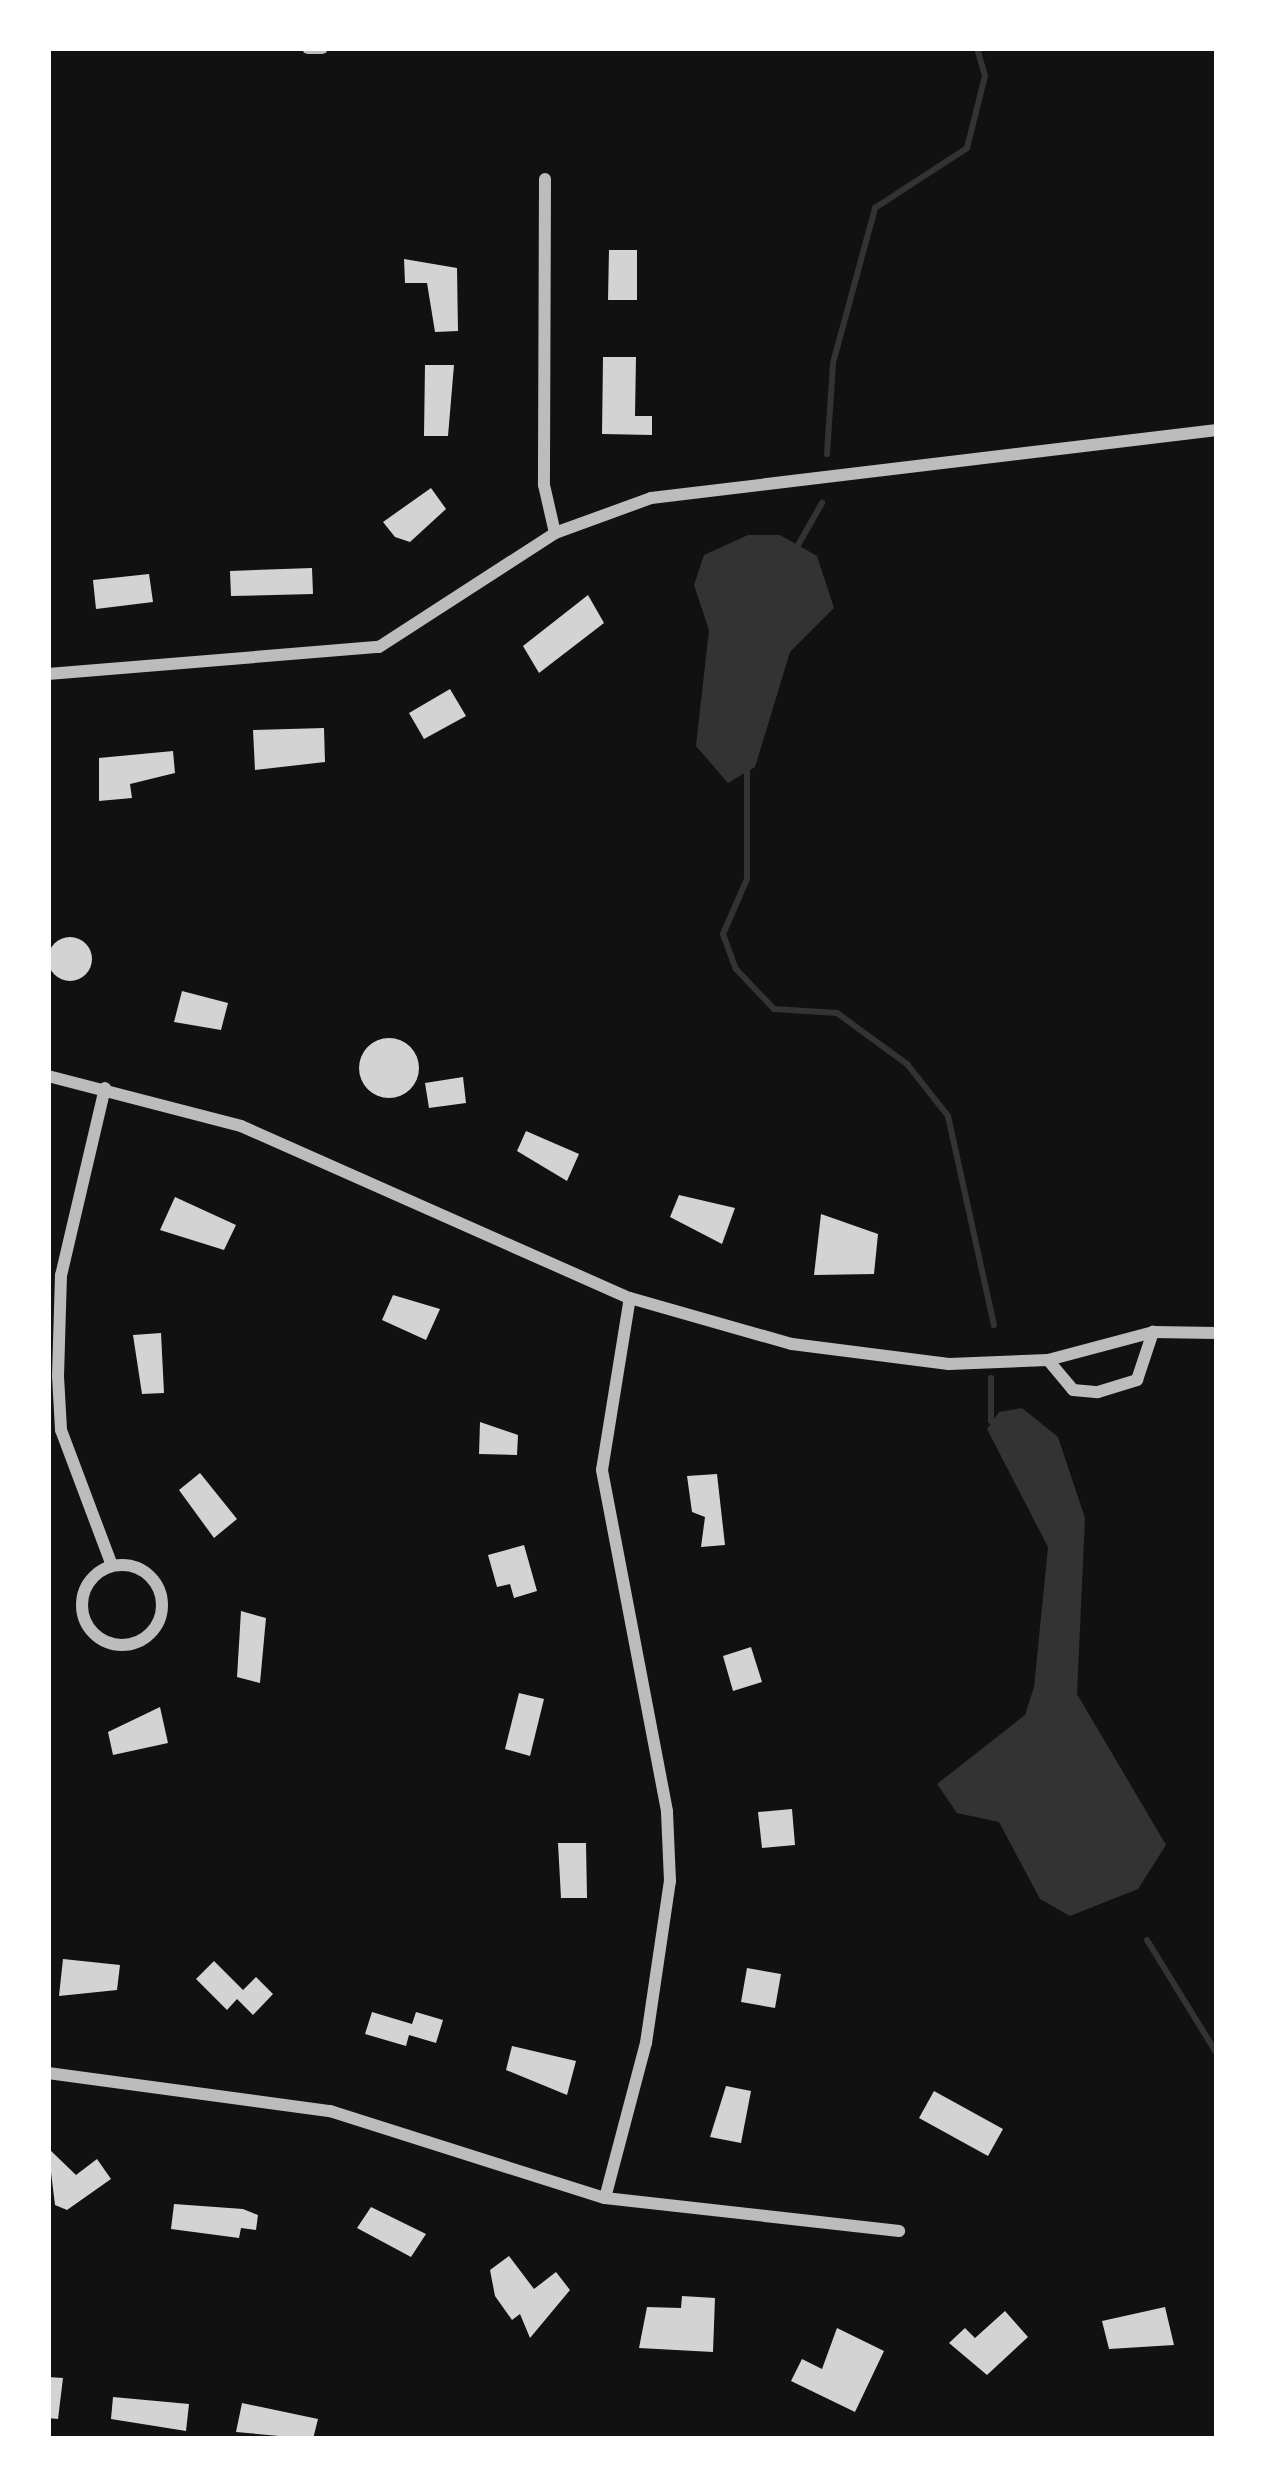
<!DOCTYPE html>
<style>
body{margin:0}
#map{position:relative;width:1265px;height:2487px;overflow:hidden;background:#111;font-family:Cabin,sans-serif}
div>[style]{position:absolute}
.water>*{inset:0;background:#333}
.stream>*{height:6px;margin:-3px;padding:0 3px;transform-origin:3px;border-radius:3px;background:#333}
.building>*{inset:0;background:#d3d3d3}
.round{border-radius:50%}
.minor>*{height:12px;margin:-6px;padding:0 6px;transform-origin:6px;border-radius:6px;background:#bcbcbc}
.minor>.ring{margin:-6px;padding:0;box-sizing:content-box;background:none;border:12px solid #bcbcbc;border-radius:50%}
span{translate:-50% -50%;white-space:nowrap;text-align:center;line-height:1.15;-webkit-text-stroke:10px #fff;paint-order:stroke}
.frame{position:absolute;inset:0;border:51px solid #fff;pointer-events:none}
</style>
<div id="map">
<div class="water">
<i style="clip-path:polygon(748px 535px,780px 535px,817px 556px,834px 608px,790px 652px,755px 767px,728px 783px,696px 746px,709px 630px,694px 585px,704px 555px)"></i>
<i style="clip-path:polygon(1022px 1408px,1058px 1437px,1085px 1518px,1077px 1694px,1166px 1845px,1138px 1889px,1070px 1916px,1040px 1899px,999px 1822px,957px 1813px,937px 1784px,1025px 1715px,1034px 1687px,1048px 1547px,987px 1429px,999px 1412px)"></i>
</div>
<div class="stream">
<i style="left:827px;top:454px;width:91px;rotate:-86.2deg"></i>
<i style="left:833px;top:363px;width:161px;rotate:-74.8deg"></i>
<i style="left:875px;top:208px;width:110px;rotate:-33.1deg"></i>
<i style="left:967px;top:148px;width:74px;rotate:-76deg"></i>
<i style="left:985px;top:76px;width:29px;rotate:-106deg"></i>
<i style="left:797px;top:547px;width:51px;rotate:-60.4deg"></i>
<i style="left:747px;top:772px;width:107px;rotate:90deg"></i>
<i style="left:747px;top:879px;width:60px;rotate:113.6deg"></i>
<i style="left:723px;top:934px;width:37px;rotate:70deg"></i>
<i style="left:736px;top:969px;width:55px;rotate:46.5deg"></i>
<i style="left:774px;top:1009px;width:63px;rotate:3.6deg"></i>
<i style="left:837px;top:1013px;width:87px;rotate:36.1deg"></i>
<i style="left:907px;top:1064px;width:66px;rotate:51.7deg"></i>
<i style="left:948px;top:1116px;width:214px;rotate:77.6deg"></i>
<i style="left:991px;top:1378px;width:43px;rotate:90deg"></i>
<i style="left:1147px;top:1940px;width:134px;rotate:58.4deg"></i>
</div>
<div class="building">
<i style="clip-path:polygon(609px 250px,637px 250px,637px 300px,608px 300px)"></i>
<i style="clip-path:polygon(404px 259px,457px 268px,458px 331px,435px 332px,427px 283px,405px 283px)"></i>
<i style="clip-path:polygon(603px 357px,636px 357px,635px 416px,652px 416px,652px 435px,602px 434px)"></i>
<i style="clip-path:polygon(425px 365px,454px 365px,448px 436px,424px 436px)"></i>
<i style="clip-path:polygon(431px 488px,446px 509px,410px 542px,395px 537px,383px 522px)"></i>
<i style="clip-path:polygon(312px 568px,313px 594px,231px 596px,230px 571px)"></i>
<i style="clip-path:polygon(149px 574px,153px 602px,96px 609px,93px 580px)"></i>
<i style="clip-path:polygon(588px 595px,604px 623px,539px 673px,523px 646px)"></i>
<i style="clip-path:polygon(450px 689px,466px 716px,424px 739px,409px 713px)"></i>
<i style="clip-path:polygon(324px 728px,325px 762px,255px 770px,253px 730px)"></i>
<i style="clip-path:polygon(173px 751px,175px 773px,130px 784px,132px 798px,99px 801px,99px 758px)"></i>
<i class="round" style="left:48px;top:937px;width:44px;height:44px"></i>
<i style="clip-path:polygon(182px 991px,228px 1003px,221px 1030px,174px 1022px)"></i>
<i class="round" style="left:359px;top:1038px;width:60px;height:60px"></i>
<i style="clip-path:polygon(463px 1077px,466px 1103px,429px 1108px,425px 1083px)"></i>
<i style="clip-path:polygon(526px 1131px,579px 1154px,567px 1181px,517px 1151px)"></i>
<i style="clip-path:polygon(679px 1195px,735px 1208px,722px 1244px,670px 1217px)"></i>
<i style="clip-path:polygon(175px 1197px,236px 1225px,224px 1250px,160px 1230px)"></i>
<i style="clip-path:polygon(821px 1214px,878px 1234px,874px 1274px,814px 1275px)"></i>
<i style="clip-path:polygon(393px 1295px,440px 1309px,426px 1340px,382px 1320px)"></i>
<i style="clip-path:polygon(161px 1333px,164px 1393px,142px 1394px,133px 1335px)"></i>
<i style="clip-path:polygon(480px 1422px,518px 1435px,517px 1455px,479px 1454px)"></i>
<i style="clip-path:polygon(200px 1473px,237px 1519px,214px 1538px,179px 1490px)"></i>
<i style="clip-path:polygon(717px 1474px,725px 1545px,701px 1547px,705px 1517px,692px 1512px,687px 1476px)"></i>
<i style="clip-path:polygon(524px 1545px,537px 1591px,514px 1598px,510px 1584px,497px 1587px,488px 1555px)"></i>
<i style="clip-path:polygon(241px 1611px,266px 1618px,260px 1683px,237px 1677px)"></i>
<i style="clip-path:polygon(751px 1647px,762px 1682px,733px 1691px,723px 1656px)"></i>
<i style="clip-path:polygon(519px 1693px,544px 1699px,530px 1756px,505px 1749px)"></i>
<i style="clip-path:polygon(160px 1707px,168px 1743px,113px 1755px,108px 1732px)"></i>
<i style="clip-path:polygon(792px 1809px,795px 1845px,762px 1848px,758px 1812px)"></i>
<i style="clip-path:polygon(558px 1843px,586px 1843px,587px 1898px,561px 1898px)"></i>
<i style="clip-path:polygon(63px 1959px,120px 1965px,117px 1990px,59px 1996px)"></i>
<i style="clip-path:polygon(214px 1961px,243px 1990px,256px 1977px,273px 1994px,253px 2015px,237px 1999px,227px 2010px,196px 1979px)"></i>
<i style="clip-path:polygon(747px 1968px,781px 1974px,775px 2008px,741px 2002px)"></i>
<i style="clip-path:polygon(372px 2012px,412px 2024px,416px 2012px,443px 2020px,436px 2043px,409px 2035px,406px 2046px,365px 2034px)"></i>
<i style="clip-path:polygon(512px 2046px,576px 2061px,567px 2095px,506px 2070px)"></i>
<i style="clip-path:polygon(726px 2086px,751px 2091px,741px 2143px,710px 2137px)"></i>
<i style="clip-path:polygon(934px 2091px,1003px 2129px,988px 2156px,919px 2118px)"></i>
<i style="clip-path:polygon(48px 2148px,76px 2175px,97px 2159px,111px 2179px,67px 2210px,55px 2205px)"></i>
<i style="clip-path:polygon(174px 2204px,243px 2209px,258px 2215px,256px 2230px,241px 2228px,239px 2238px,171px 2229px)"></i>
<i style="clip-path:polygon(371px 2207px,426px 2234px,411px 2257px,357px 2228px)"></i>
<i style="clip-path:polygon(509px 2256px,534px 2289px,556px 2272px,570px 2290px,530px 2338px,520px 2314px,512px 2320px,495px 2296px,490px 2270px)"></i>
<i style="clip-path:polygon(682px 2296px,715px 2298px,713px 2352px,639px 2348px,647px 2307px,681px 2308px)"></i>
<i style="clip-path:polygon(1165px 2307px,1174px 2345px,1109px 2349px,1102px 2321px)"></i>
<i style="clip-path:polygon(1005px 2311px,1028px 2337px,987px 2375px,949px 2343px,965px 2328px,975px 2338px)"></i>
<i style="clip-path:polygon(837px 2328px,884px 2351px,855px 2412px,791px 2381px,802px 2359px,822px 2369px)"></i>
<i style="clip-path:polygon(48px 2377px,63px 2378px,58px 2419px,48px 2418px)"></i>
<i style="clip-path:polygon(113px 2397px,189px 2404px,186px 2431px,111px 2419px)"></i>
<i style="clip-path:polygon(242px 2403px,318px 2419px,313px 2439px,236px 2432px)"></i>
</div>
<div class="minor">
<i style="left:308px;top:48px;width:14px"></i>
<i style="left:545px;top:179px;width:306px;rotate:90.2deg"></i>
<i style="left:544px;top:485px;width:49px;rotate:77.1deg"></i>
<i style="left:48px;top:674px;width:332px;rotate:-4.7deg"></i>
<i style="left:379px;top:647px;width:210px;rotate:-32.9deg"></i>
<i style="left:555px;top:533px;width:102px;rotate:-20deg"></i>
<i style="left:651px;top:498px;width:570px;rotate:-6.85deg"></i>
<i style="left:48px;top:1076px;width:199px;rotate:14.5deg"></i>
<i style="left:241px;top:1126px;width:425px;rotate:23.9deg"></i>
<i style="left:630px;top:1298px;width:168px;rotate:15.9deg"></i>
<i style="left:792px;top:1344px;width:158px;rotate:7.3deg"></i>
<i style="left:949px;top:1364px;width:99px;rotate:-2.3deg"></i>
<i style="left:1048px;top:1360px;width:109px;rotate:-14.9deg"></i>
<i style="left:105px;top:1088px;width:192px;rotate:103.2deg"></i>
<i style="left:61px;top:1275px;width:101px;rotate:91.7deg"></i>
<i style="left:58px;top:1376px;width:54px;rotate:86.8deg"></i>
<i style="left:61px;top:1430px;width:145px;rotate:69.4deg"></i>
<i style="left:1048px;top:1360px;width:39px;rotate:50deg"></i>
<i style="left:1073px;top:1390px;width:25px;rotate:5deg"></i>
<i style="left:1098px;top:1392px;width:41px;rotate:-17.1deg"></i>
<i style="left:1137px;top:1380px;width:51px;rotate:-71.6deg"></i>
<i style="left:1153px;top:1332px;width:64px;rotate:0.9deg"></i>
<i class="ring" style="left:82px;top:1565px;width:68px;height:68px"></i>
<i style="left:48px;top:2073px;width:285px;rotate:7.7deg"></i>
<i style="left:330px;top:2111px;width:288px;rotate:17.6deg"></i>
<i style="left:605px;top:2198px;width:296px;rotate:6.4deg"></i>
<i style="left:605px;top:2198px;width:160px;rotate:-75.2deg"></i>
<i style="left:646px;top:2043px;width:164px;rotate:-81.6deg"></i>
<i style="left:670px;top:1881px;width:70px;rotate:-92.5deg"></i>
<i style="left:667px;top:1811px;width:347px;rotate:-100.8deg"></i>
<i style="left:602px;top:1470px;width:174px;rotate:-80.8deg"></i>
</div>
<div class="frame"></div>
</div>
